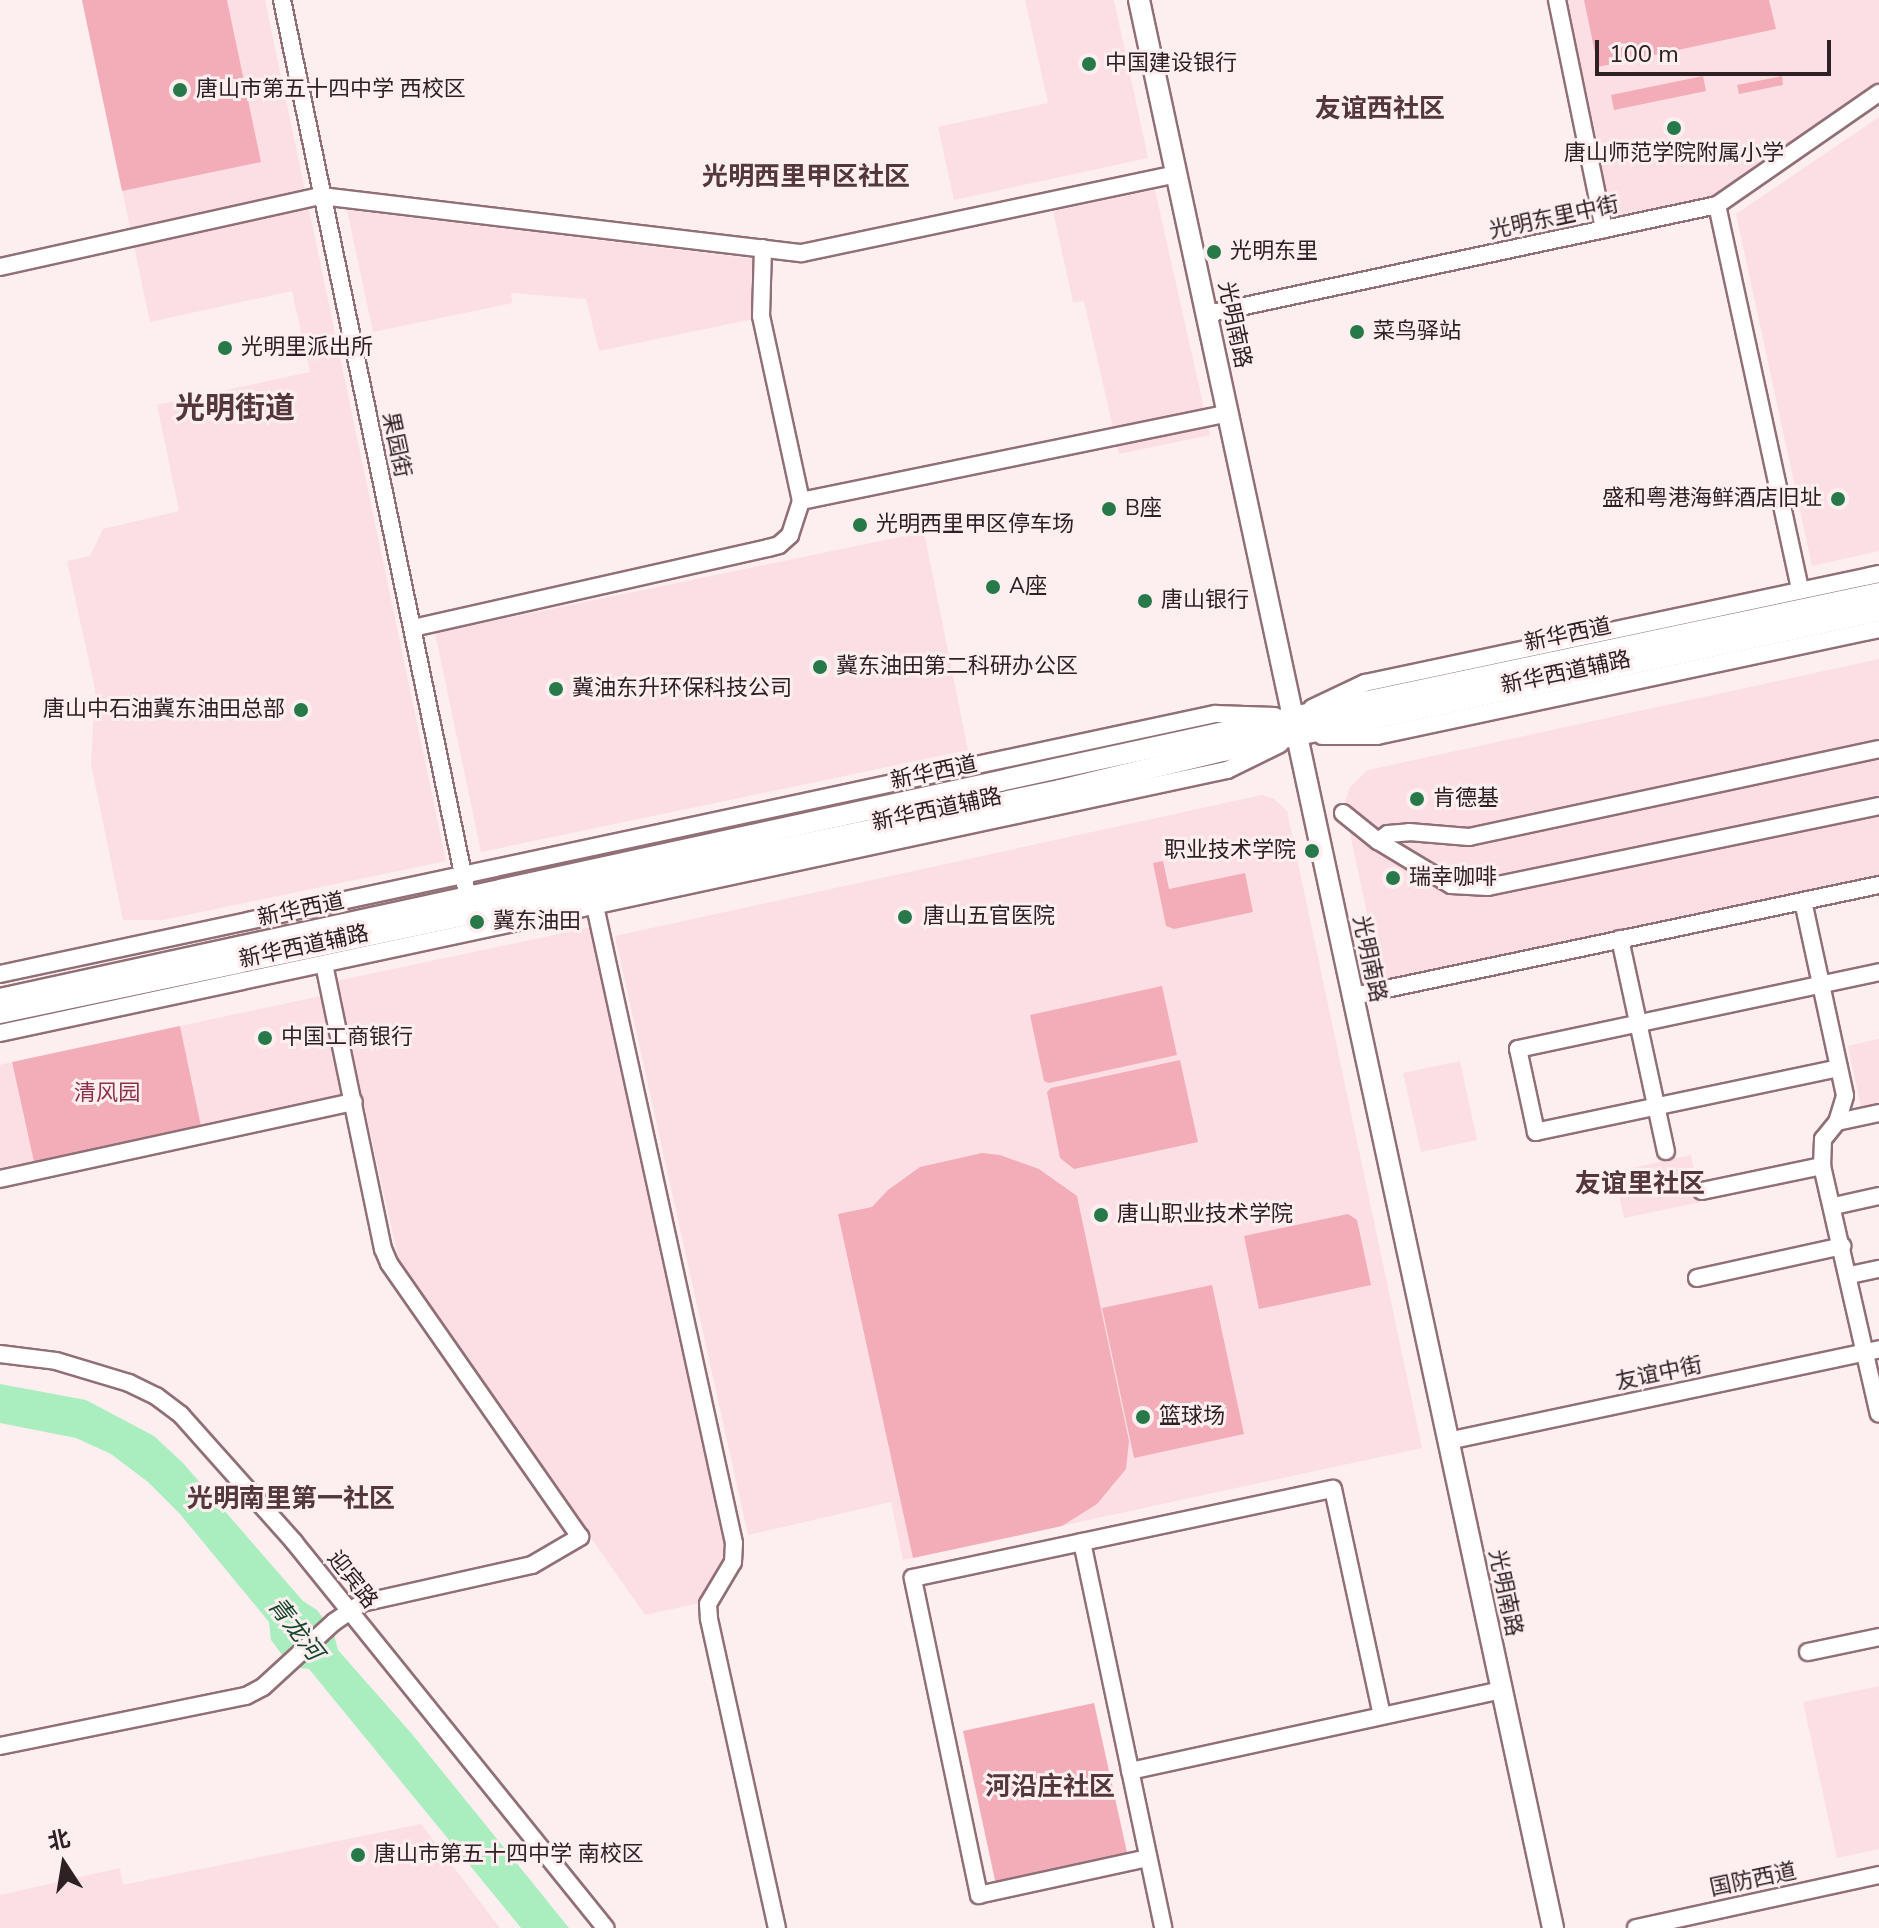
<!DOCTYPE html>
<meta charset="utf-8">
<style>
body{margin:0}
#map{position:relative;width:1879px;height:1928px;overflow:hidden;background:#fdeef0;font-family:"Nunito Sans","Noto Sans SC",sans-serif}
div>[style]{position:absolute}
.built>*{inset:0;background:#fbdfe4}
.green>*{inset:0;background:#f2adb9}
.water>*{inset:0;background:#aaeec0}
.roads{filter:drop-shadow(2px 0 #907076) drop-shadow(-2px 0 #907076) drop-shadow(0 2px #907076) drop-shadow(0 -2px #907076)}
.minor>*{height:16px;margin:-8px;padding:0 8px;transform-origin:8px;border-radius:8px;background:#fff}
.major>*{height:20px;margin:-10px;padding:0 10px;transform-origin:10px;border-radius:10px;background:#fff}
.dots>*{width:22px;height:22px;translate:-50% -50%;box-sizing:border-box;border:4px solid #fdeef0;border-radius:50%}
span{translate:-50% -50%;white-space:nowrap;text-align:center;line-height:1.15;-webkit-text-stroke:6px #fdeef0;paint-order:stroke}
.poi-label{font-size:22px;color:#2e2123}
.left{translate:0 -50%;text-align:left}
.right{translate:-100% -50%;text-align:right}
.street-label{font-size:22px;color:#2e2123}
.park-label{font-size:22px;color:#8b324a}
.water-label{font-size:24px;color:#15472a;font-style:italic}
.quarter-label{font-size:26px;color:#53373c;font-weight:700}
.district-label{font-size:30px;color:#53373c;font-weight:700}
.north{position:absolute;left:24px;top:1824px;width:80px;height:80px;-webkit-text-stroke:6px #fdeef0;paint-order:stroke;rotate:348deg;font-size:22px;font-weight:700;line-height:32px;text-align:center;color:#2e2123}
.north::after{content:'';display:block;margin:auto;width:28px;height:36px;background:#2e2123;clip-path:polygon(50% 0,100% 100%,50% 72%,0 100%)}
.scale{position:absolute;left:1595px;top:40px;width:236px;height:36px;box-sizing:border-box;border:4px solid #2e2123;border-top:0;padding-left:10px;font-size:24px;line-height:28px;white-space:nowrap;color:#2e2123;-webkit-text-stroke:6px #fdeef0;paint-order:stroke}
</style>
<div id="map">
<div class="built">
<i style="clip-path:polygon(82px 0,265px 0,446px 861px,163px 920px,123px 920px,91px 764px,95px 689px,67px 561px,90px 556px,103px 529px,179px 511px,157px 405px,310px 372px,292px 291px,150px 322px)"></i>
<i style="clip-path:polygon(1025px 0,1114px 0,1148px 158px,954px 200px,938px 127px,1048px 103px)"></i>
<i style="clip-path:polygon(1567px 0,1879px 0,1879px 84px,1715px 195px,1612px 217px)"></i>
<i style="clip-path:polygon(1879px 117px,1879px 551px,1812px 566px,1736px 214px)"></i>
<i style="clip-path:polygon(1155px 190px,1210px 435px,1119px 454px,1084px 301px,1073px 302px,1053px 211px)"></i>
<i style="clip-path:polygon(347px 210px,755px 259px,753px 319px,599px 351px,586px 299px,511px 293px,512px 303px,373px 332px)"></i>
<i style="clip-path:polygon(924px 532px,968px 750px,481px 852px,435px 633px)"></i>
<i style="clip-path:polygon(1879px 659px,1879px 875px,1382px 983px,1344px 806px,1350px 787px,1368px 770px)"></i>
<i style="clip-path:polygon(1262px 795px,1274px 799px,1287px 811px,1422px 1448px,903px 1560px,891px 1502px,748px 1535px,615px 936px)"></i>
<i style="clip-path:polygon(592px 927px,727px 1549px,708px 1601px,645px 1615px,400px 1265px,336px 981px)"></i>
<i style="clip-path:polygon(321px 996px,344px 1095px,201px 1126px,180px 1026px)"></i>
<i style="clip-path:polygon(1879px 1039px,1879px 1108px,1862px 1112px,1848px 1046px)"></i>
<i style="clip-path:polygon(1460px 1061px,1477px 1140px,1421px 1152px,1403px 1073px)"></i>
<i style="clip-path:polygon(12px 1062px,34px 1162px,0 1169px,0 1065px)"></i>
<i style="clip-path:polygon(1691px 1155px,1701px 1202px,1624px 1218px,1614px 1172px)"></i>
<i style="clip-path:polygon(1879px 1686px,1879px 1849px,1837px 1858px,1803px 1702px)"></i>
<i style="clip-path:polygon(421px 1824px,500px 1928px,0 1928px,0 1895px,120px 1868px,123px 1885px)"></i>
</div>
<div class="green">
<i style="clip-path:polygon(82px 0,227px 0,261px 162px,122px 191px)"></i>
<i style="clip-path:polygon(1584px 0,1769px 0,1776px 29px,1598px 67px)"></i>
<i style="clip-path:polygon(1703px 76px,1706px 91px,1614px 110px,1611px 95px)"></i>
<i style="clip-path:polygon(1782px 76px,1783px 85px,1739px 94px,1737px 85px)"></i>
<i style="clip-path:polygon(1163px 861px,1169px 889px,1245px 873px,1253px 912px,1174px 929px,1166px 926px,1153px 863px)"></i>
<i style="clip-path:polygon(1162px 986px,1177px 1055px,1049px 1083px,1044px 1081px,1030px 1015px)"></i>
<i style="clip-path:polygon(180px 1026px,201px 1126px,34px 1162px,12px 1062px)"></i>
<i style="clip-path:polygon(1180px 1060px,1198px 1142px,1074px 1169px,1060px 1158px,1047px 1092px,1051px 1088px)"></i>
<i style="clip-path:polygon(982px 1153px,1000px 1155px,1039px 1169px,1077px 1196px,1129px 1441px,1126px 1469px,1097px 1504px,1062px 1526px,913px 1558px,838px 1214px,872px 1207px,888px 1190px,920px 1167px)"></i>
<i style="clip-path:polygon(1348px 1214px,1357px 1220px,1371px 1285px,1259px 1309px,1244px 1236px)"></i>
<i style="clip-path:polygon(1212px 1285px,1244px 1434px,1134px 1458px,1102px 1308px)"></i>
<i style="clip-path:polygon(1094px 1703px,1128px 1857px,996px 1885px,963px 1731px)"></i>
</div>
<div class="water">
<i style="clip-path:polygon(0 1384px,86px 1400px,154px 1436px,183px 1463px,303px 1601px,317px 1610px,333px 1631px,338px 1650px,412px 1734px,569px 1928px,521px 1928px,309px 1669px,291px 1667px,271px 1640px,269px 1622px,180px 1514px,148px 1482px,111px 1454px,76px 1438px,0 1423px)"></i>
</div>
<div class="roads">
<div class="minor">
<i style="left:282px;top:0;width:917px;rotate:78.3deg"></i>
<i style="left:1557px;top:0;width:234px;rotate:78.4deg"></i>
<i style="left:1717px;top:205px;width:394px;rotate:77.8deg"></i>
<i style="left:0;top:267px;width:329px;rotate:-12.5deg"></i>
<i style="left:321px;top:196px;width:484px;rotate:6.8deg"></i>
<i style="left:802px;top:253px;width:383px;rotate:-11.9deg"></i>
<i style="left:1207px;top:314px;width:522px;rotate:-12.06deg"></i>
<i style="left:1717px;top:205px;width:197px;rotate:-34.7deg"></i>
<i style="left:801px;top:501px;width:437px;rotate:-11.6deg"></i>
<i style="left:413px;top:628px;width:364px;rotate:-12.7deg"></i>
<i style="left:768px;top:548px;width:11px;rotate:-15deg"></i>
<i style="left:779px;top:545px;width:15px;rotate:-42deg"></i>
<i style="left:790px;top:535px;width:36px;rotate:-72deg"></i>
<i style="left:801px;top:501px;width:189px;rotate:-102.2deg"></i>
<i style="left:761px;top:316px;width:68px;rotate:-88.3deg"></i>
<i style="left:1312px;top:708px;width:59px;rotate:-25.3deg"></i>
<i style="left:1365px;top:683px;width:525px;rotate:-11.97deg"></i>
<i style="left:1322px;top:736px;width:55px"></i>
<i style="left:1377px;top:736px;width:513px;rotate:-12.03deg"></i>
<i style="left:1343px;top:813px;width:45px;rotate:38.7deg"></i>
<i style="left:1378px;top:841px;width:85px;rotate:31.1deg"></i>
<i style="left:1451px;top:885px;width:37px;rotate:3deg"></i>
<i style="left:1488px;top:887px;width:399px;rotate:-11.7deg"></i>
<i style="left:1378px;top:841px;width:12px;rotate:-35deg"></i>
<i style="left:1388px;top:834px;width:21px;rotate:-5deg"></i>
<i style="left:1409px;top:832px;width:60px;rotate:4.8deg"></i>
<i style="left:1469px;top:837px;width:419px;rotate:-12.1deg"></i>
<i style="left:1803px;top:901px;width:199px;rotate:77.8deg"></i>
<i style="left:1845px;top:1096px;width:27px;rotate:107deg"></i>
<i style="left:1837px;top:1122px;width:22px;rotate:129deg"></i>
<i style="left:1823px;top:1139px;width:27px;rotate:92deg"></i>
<i style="left:1822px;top:1166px;width:254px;rotate:77.1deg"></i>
<i style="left:595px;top:906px;width:652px;rotate:77.69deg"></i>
<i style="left:734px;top:1543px;width:19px;rotate:93deg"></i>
<i style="left:733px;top:1562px;width:49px;rotate:120.8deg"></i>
<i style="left:708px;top:1604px;width:15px;rotate:86deg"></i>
<i style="left:709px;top:1619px;width:316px;rotate:77.6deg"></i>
<i style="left:1620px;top:939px;width:217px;rotate:77.8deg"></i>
<i style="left:0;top:974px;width:1243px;rotate:-12.08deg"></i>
<i style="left:1215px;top:714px;width:60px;rotate:1.9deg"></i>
<i style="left:1353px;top:996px;width:538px;rotate:-11.92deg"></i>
<i style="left:0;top:1033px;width:1255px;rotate:-12.1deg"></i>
<i style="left:1227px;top:770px;width:59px;rotate:-26.1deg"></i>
<i style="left:1839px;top:1068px;width:310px;rotate:168.1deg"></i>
<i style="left:1536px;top:1132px;width:85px;rotate:-102.2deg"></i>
<i style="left:1518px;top:1049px;width:369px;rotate:-12deg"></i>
<i style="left:1837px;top:1122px;width:43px;rotate:-12.1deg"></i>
<i style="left:0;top:1179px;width:362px;rotate:-12.3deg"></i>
<i style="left:1702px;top:1191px;width:123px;rotate:-11.8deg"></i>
<i style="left:1834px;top:1206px;width:46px;rotate:-12.5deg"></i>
<i style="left:1850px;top:1275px;width:30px;rotate:-12deg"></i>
<i style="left:1697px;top:1278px;width:149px;rotate:-12.4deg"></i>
<i style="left:0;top:1354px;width:56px;rotate:7.1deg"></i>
<i style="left:56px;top:1361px;width:76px;rotate:16.8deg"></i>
<i style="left:129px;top:1383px;width:30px;rotate:26deg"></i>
<i style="left:156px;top:1396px;width:31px;rotate:37deg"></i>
<i style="left:181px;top:1415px;width:170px;rotate:48.3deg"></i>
<i style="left:294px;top:1542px;width:496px;rotate:51.1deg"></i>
<i style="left:1448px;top:1441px;width:441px;rotate:-12deg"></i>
<i style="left:1082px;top:1542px;width:394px;rotate:78.1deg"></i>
<i style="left:1808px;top:1652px;width:73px;rotate:-11.9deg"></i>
<i style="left:0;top:1746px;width:251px;rotate:-11.5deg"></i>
<i style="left:246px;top:1696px;width:19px;rotate:-28deg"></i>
<i style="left:263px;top:1687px;width:96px;rotate:-42.5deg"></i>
<i style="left:334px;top:1622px;width:34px;rotate:-34deg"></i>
<i style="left:362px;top:1603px;width:174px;rotate:-12.6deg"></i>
<i style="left:532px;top:1565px;width:56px;rotate:-30.3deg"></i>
<i style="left:580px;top:1537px;width:334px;rotate:-124.9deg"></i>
<i style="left:389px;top:1263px;width:15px;rotate:-113deg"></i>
<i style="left:383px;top:1249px;width:290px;rotate:-101.7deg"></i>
<i style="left:1130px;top:1771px;width:380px;rotate:-12.3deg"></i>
<i style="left:1148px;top:1858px;width:173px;rotate:167.7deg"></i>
<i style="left:979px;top:1895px;width:324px;rotate:-101.8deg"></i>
<i style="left:913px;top:1578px;width:429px;rotate:-12deg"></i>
<i style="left:1333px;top:1489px;width:232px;rotate:77.8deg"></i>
<i style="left:1636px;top:1928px;width:249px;rotate:-12.3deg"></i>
</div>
<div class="major">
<i style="left:1139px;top:0;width:1972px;rotate:77.88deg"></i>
<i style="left:0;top:999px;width:1323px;rotate:-12.3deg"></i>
<i style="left:1293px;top:717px;width:599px;rotate:-11.95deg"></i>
<i style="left:0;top:1013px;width:1083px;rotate:-11.88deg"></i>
<i style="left:1060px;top:790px;width:168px;rotate:-13.5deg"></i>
<i style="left:1223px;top:751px;width:671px;rotate:-12.05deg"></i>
</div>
</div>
<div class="dots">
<i style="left:1089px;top:64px;background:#27794a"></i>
<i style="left:180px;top:90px;background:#27794a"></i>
<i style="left:1674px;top:128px;background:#27794a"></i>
<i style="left:1214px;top:252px;background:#27794a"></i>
<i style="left:1357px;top:332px;background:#27794a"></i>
<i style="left:225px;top:348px;background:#27794a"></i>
<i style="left:1838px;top:499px;background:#27794a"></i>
<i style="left:1109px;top:509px;background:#27794a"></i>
<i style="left:860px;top:525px;background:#27794a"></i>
<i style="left:993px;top:587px;background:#27794a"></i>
<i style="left:1145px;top:601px;background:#27794a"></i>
<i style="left:820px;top:667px;background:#27794a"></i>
<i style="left:556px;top:689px;background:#27794a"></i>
<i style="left:301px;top:710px;background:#27794a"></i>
<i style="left:1417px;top:799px;background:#27794a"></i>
<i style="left:1312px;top:851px;background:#27794a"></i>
<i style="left:1393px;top:878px;background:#27794a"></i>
<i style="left:905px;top:917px;background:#27794a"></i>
<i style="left:477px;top:922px;background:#27794a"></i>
<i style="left:265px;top:1038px;background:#27794a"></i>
<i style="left:1101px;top:1215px;background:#27794a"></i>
<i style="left:1143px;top:1417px;background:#27794a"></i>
<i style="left:358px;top:1855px;background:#27794a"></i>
</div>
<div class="poi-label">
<span class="left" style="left:1105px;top:64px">中国建设银行</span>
<span class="left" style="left:196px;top:90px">唐山市第五十四中学 西校区</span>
<span style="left:1674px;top:154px">唐山师范学院附属小学</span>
<span class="left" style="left:1230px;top:252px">光明东里</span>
<span class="left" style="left:1373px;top:332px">菜鸟驿站</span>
<span class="left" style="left:241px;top:348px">光明里派出所</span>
<span class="right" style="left:1822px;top:499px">盛和粤港海鲜酒店旧址</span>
<span class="left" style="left:1125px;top:509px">B座</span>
<span class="left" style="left:876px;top:525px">光明西里甲区停车场</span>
<span class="left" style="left:1009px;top:587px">A座</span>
<span class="left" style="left:1161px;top:601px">唐山银行</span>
<span class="left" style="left:836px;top:667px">冀东油田第二科研办公区</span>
<span class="left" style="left:572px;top:689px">冀油东升环保科技公司</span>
<span class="right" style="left:285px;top:710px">唐山中石油冀东油田总部</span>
<span class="left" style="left:1433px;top:799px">肯德基</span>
<span class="right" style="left:1296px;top:851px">职业技术学院</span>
<span class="left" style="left:1409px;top:878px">瑞幸咖啡</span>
<span class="left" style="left:923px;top:917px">唐山五官医院</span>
<span class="left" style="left:493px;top:922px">冀东油田</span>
<span class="left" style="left:281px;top:1038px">中国工商银行</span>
<span class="left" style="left:1117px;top:1215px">唐山职业技术学院</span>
<span class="left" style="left:1159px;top:1417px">篮球场</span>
<span class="left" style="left:374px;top:1855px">唐山市第五十四中学 南校区</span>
</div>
<div class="street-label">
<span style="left:1554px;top:218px;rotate:-12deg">光明东里中街</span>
<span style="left:1234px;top:325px;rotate:78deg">光明南路</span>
<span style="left:396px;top:445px;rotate:78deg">果园街</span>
<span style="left:1568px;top:635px;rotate:-12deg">新华西道</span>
<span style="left:1566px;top:673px;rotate:-12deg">新华西道辅路</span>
<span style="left:934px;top:773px;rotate:-12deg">新华西道</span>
<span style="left:937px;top:810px;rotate:-12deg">新华西道辅路</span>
<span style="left:301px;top:910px;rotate:-12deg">新华西道</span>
<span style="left:304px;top:947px;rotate:-12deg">新华西道辅路</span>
<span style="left:1369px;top:959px;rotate:78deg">光明南路</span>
<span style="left:1659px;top:1374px;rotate:-12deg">友谊中街</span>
<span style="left:352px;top:1580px;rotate:52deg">迎宾路</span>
<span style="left:1505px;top:1593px;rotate:78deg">光明南路</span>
<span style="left:1753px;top:1880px;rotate:-12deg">国防西道</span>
</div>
<div class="park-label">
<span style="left:107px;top:1094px">清风园</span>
</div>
<div class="water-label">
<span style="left:295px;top:1629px;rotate:52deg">青龙河</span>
</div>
<div class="quarter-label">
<span style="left:1380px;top:109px">友谊西社区</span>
<span style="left:806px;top:177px">光明西里甲区社区</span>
<span style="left:1640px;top:1184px">友谊里社区</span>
<span style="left:291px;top:1499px">光明南里第一社区</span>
<span style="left:1050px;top:1787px">河沿庄社区</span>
</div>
<div class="district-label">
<span style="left:235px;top:409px">光明街道</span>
</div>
<div class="north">北</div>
<div class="scale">100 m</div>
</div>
